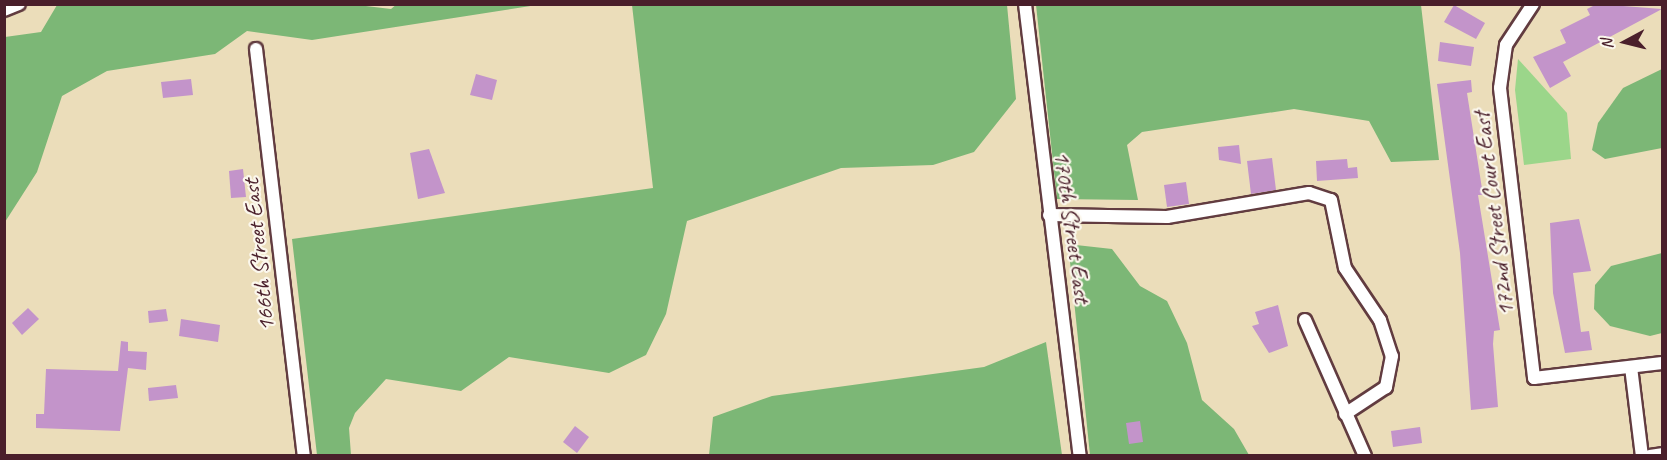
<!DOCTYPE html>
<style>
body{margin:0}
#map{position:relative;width:1667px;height:460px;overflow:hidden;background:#ebddba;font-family:Caveat,sans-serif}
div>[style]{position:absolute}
.green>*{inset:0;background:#9bd68a}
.forest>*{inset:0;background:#7cb776}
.building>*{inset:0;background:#c394ca}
.roads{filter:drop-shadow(2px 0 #623c40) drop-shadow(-2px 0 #623c40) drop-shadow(0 2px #623c40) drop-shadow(0 -2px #623c40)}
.minor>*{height:12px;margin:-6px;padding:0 6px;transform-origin:6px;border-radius:6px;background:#fff}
span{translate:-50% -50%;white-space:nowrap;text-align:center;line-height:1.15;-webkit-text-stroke:4.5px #fbf7ec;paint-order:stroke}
.street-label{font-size:24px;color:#4a1f2b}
.frame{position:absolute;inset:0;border:6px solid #4a1f2b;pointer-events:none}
.north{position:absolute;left:1595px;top:12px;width:60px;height:60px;-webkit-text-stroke:4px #fbf7ec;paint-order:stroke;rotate:263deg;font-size:16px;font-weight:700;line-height:24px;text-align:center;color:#4a1f2b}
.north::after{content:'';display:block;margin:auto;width:21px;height:27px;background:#4a1f2b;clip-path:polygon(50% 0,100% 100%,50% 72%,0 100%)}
</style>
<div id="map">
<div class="green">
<i style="clip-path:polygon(1518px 59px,1567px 113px,1571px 159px,1524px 165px,1515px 90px)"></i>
</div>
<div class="forest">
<i style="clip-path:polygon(349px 4px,391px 9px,397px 4px,537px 5px,312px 40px,247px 31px,215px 54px,107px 71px,62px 96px,37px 172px,5px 222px,5px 37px,41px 32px,57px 5px)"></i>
<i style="clip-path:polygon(632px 5px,1007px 5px,1016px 99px,974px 152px,933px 165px,841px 168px,687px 221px,666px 314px,646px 355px,609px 373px,509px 357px,461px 391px,386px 379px,355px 413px,349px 428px,351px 455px,317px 455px,292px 239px,653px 188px)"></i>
<i style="clip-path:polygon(1036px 5px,1421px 5px,1439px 160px,1391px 162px,1369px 121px,1294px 109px,1142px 132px,1127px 145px,1138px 200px,1057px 199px)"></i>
<i style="clip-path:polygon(1662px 69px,1662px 148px,1605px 159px,1592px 150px,1598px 123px,1623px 88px)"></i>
<i style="clip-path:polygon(1076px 245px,1112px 249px,1140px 286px,1167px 301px,1187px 343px,1202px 400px,1234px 429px,1249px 455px,1090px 455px,1069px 252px)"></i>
<i style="clip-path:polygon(1662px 253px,1662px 333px,1650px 336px,1610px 326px,1594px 309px,1595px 285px,1611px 266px)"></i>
<i style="clip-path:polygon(1046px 342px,1062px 455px,709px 455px,713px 417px,772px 396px,984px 367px)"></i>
</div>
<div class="building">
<i style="clip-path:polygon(1597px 4px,1662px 9px,1563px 62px,1571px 76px,1550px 88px,1533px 57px,1566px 43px,1560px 30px,1590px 15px,1587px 9px)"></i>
<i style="clip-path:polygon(1454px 5px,1485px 23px,1476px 39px,1444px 22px)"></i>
<i style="clip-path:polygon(1440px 42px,1474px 47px,1471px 66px,1438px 61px)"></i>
<i style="clip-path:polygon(476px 74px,497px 80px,492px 100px,470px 95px)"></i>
<i style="clip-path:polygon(191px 79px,193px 95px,163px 98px,161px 82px)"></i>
<i style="clip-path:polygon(1471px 80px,1472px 92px,1467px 93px,1483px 195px,1478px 195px,1500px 330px,1494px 331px,1493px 344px,1498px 407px,1471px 410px,1460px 253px,1437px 84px)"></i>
<i style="clip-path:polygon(1239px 145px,1241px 164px,1219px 160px,1218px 147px)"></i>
<i style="clip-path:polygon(429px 149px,445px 193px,418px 199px,410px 153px)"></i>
<i style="clip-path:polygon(1272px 158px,1276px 190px,1251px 194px,1247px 161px)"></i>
<i style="clip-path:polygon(1347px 159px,1348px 168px,1357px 167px,1358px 178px,1317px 181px,1316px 161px)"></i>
<i style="clip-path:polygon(243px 169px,246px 197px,231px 198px,229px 171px)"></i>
<i style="clip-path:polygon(1186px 182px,1189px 204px,1167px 207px,1164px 185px)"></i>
<i style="clip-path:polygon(1579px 219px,1591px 271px,1573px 273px,1581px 332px,1589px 331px,1592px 350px,1565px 353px,1553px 293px,1550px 223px)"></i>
<i style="clip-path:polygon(1278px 305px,1288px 346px,1269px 353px,1252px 326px,1259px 324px,1255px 312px)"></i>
<i style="clip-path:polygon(28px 308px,39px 319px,22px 335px,12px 323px)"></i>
<i style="clip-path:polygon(166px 309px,168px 321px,149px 323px,148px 311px)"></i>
<i style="clip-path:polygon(181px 319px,220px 325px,218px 342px,179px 336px)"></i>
<i style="clip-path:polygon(121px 341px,128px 342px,128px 351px,147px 352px,146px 370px,128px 368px,120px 431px,36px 428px,36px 414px,44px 414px,46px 369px,118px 371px)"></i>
<i style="clip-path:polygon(176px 385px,178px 398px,149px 401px,148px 388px)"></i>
<i style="clip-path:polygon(1140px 421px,1143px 442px,1129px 444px,1126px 423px)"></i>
<i style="clip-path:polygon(575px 426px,589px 437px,577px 453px,563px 442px)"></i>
<i style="clip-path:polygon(1420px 427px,1422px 443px,1393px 447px,1391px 431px)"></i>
</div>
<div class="roads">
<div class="minor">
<i style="left:1025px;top:4px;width:455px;rotate:83.1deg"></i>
<i style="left:1533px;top:4px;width:49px;rotate:123.4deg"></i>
<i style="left:1506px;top:45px;width:43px;rotate:97.9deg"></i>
<i style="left:1500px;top:88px;width:292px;rotate:83.3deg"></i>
<i style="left:1534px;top:378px;width:129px;rotate:-6.7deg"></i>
<i style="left:4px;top:10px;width:16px;rotate:-22deg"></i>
<i style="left:256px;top:49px;width:410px;rotate:83.3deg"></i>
<i style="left:1049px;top:215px;width:118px;rotate:1deg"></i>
<i style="left:1167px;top:217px;width:144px;rotate:-9.6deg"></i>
<i style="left:1309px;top:193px;width:23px;rotate:18deg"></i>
<i style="left:1331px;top:200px;width:69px;rotate:78.4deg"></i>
<i style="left:1345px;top:268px;width:63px;rotate:56.1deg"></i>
<i style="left:1380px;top:320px;width:38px;rotate:72deg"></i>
<i style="left:1392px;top:356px;width:32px;rotate:101deg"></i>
<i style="left:1386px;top:387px;width:49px;rotate:146.6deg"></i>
<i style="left:1305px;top:320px;width:149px;rotate:66.2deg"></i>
<i style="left:1631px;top:367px;width:90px;rotate:83deg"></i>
<i style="left:1650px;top:456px;width:12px;rotate:-9deg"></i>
</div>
</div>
<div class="street-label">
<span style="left:1494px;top:214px;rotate:-97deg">172nd Street Court East</span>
<span style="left:1072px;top:227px;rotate:82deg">170th Street East</span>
<span style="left:259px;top:255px;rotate:-96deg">166th Street East</span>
</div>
<div class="frame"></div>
<div class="north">N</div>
</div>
